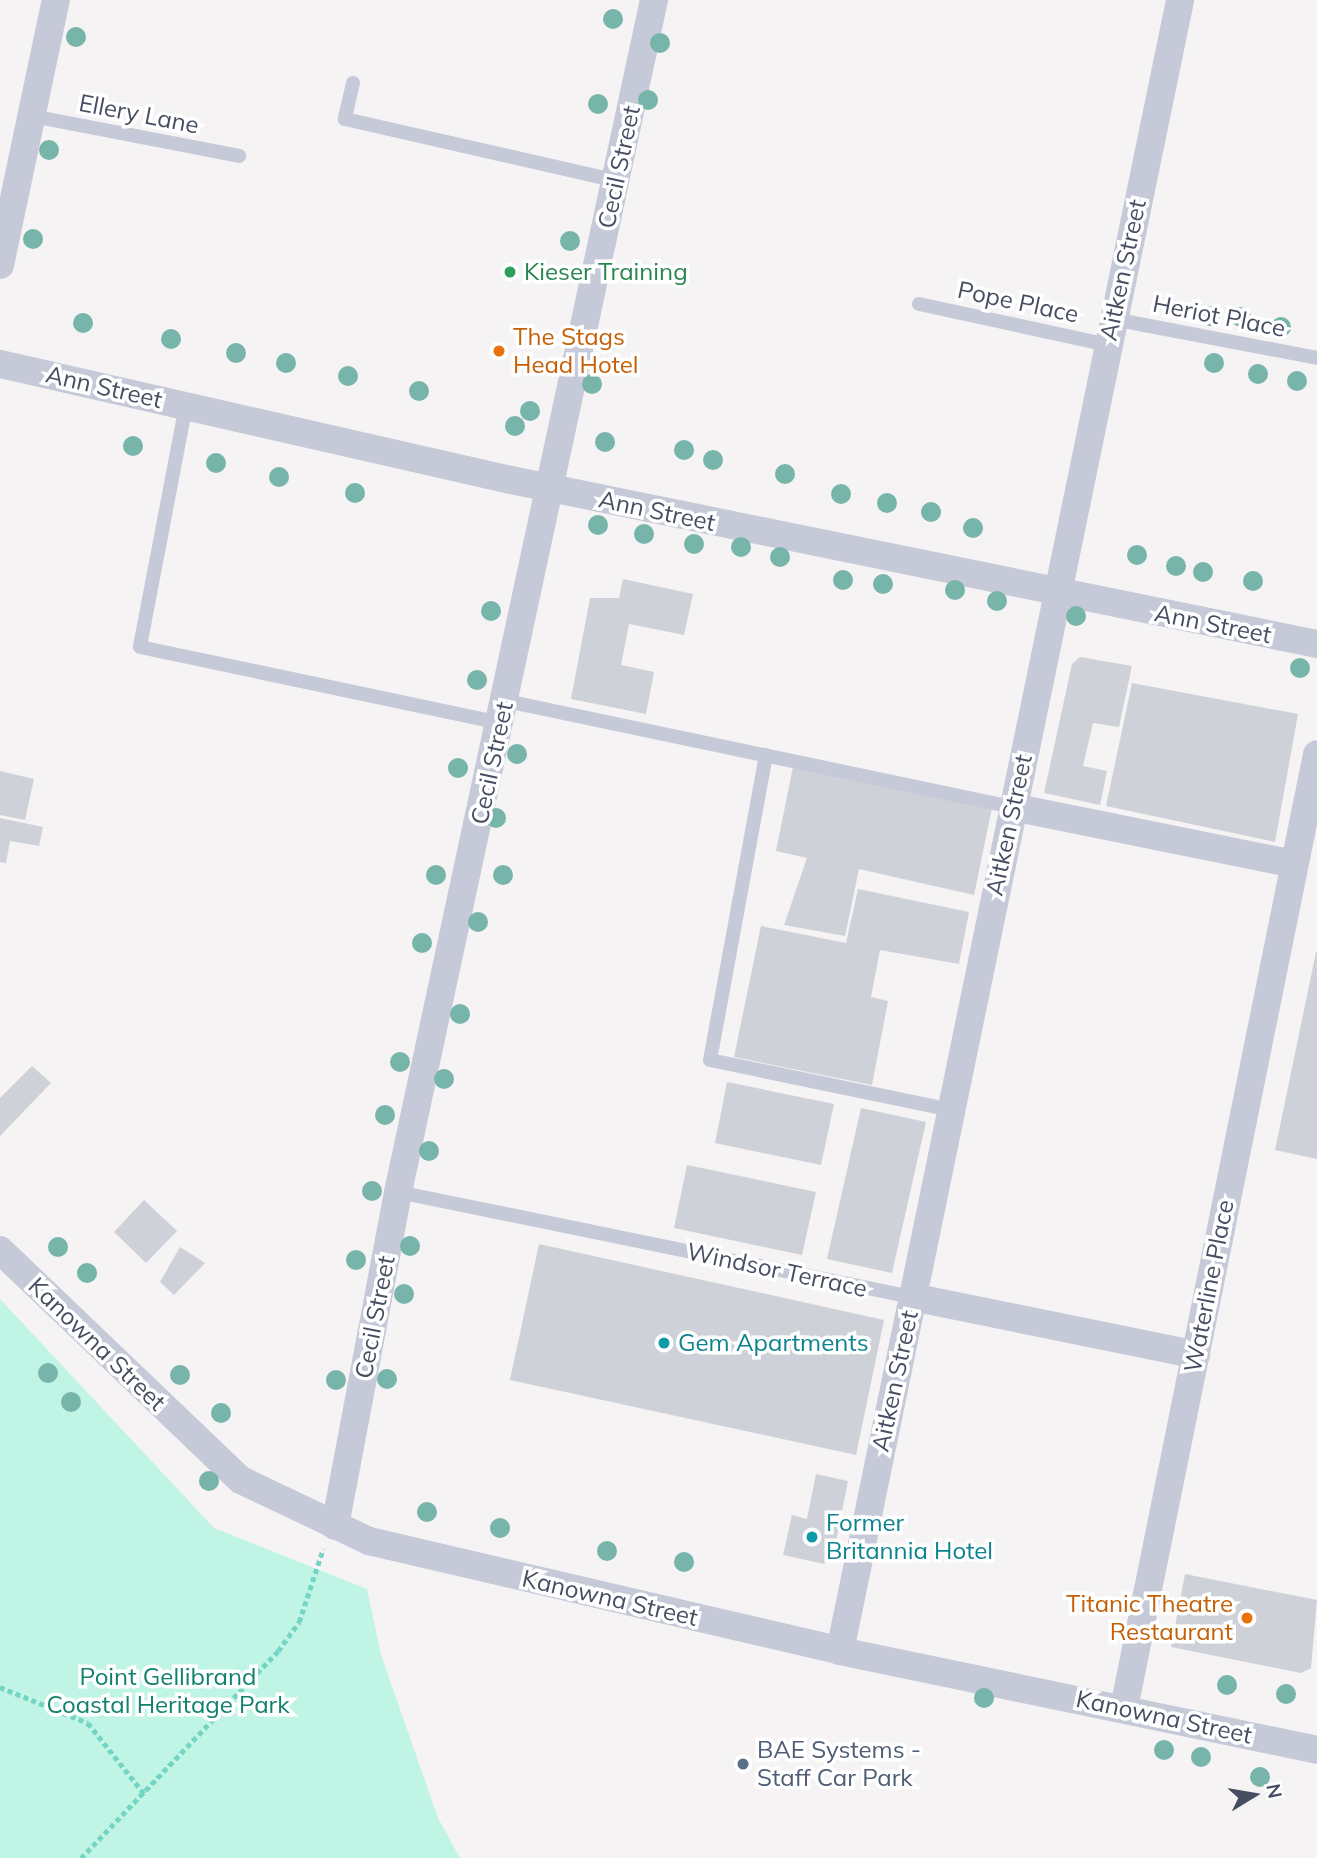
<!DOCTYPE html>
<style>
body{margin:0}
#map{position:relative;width:1317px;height:1858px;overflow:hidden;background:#f5f3f3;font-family:Mulish,sans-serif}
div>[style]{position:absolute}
.green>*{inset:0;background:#c0f4e5}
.building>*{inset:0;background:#cfd1d8}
.path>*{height:4.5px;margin-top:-2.25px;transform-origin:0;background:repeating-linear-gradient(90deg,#74d5c5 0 5px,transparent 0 8.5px)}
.service>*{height:14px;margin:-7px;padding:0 7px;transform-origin:7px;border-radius:7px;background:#c6cad8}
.minor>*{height:28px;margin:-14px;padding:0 14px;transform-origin:14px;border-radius:14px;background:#c6cad8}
.trees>*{width:20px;height:20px;margin:-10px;border-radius:50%;background:#77b4a9}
.dots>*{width:19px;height:19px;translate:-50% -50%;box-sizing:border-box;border:4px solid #fff;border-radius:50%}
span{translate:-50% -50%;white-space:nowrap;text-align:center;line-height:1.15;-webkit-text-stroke:7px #fff;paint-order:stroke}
.street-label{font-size:24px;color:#484e62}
.leisure-label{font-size:24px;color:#27864d}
.left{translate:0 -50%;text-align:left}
.food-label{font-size:24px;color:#c56008}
.right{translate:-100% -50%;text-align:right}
.culture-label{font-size:24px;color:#0d838f}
.park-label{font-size:24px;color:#10816d}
.service-label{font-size:24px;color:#4e5e75}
.north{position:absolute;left:1219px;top:1760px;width:70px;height:70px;-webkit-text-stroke:5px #fff;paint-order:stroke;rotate:79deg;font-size:19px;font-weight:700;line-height:28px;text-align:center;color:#484e62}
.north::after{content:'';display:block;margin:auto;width:24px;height:32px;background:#484e62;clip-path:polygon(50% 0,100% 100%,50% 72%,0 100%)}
</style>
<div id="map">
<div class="green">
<i style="clip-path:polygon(0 1299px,214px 1528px,367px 1589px,381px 1655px,438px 1818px,460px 1858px,0 1858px)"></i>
</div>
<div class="building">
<i style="clip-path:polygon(623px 579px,693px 594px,684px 635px,629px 624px,621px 665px,654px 672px,646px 714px,571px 699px,590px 598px,619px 598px)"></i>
<i style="clip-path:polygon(1080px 657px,1132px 666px,1119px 727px,1093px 723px,1083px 766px,1107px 771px,1100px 805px,1044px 793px,1072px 664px)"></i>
<i style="clip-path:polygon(1132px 683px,1298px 714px,1275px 842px,1106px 806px)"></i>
<i style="clip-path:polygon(793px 767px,992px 808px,974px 895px,859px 869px,845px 936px,784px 925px,807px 858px,776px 851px)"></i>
<i style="clip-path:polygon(0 771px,34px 779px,25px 820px,0 815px)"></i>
<i style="clip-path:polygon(0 818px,43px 827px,39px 846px,10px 841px,6px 863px,0 862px)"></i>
<i style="clip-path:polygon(858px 889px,969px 912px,959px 964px,880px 950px,871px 997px,888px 1001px,872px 1085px,734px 1057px,761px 926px,846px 943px)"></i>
<i style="clip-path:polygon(1316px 952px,1317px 952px,1317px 1159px,1275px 1150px)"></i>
<i style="clip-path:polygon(32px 1066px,51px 1083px,0 1136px,0 1098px)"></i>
<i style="clip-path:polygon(727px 1082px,834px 1104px,821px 1165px,715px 1143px)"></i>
<i style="clip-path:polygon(861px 1108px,926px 1122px,892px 1273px,827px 1259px)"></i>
<i style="clip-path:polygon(687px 1165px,816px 1192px,802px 1255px,674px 1228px)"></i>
<i style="clip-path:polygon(144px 1200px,177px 1231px,146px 1263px,114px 1232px)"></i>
<i style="clip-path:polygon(539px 1244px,884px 1320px,856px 1455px,510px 1380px)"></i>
<i style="clip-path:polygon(180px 1247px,205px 1263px,174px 1295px,160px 1282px)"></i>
<i style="clip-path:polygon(816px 1474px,848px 1481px,833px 1557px,824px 1564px,783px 1555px,792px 1515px,807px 1519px)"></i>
<i style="clip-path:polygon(1185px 1574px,1317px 1600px,1311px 1668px,1301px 1673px,1171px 1647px)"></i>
</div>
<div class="path">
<i style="left:0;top:1687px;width:95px;rotate:22.2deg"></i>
<i style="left:88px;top:1723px;width:93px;rotate:51.5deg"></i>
<i style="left:81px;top:1858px;width:286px;rotate:-46.4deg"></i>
<i style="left:278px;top:1651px;width:36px;rotate:-54deg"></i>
<i style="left:299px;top:1622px;width:77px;rotate:-71.8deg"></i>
</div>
<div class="service">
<i style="left:353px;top:83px;width:37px;rotate:103deg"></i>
<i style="left:345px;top:119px;width:279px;rotate:12.8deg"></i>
<i style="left:32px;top:116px;width:211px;rotate:10.9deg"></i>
<i style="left:919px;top:304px;width:193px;rotate:12.2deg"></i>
<i style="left:1113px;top:319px;width:208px;rotate:10.8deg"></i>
<i style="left:186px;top:405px;width:246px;rotate:100.8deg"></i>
<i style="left:140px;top:647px;width:369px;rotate:11.9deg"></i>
<i style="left:506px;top:701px;width:517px;rotate:11.83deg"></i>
<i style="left:766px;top:755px;width:310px;rotate:100.4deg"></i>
<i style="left:710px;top:1060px;width:246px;rotate:11.7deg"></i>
<i style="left:398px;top:1192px;width:525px;rotate:11.55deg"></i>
</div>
<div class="minor">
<i style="left:0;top:265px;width:271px;rotate:-78.1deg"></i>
<i style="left:0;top:364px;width:524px;rotate:12.79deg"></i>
<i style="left:511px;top:480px;width:823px;rotate:11.5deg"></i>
<i style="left:1012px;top:807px;width:288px;rotate:11.4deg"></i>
<i style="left:0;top:1250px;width:333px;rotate:43.7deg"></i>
<i style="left:241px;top:1480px;width:142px;rotate:25.5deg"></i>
<i style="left:369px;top:1541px;width:484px;rotate:13.1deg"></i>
<i style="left:840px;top:1651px;width:487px;rotate:11.7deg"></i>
<i style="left:912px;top:1297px;width:290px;rotate:11.5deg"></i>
<i style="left:335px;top:1526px;width:340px;rotate:-79.3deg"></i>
<i style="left:398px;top:1192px;width:1219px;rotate:-77.88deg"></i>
<i style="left:840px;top:1651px;width:1686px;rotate:-78.36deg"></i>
<i style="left:1124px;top:1708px;width:973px;rotate:-78.56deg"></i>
</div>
<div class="trees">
<i style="left:613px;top:19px"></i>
<i style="left:76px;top:37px"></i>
<i style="left:660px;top:43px"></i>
<i style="left:648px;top:100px"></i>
<i style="left:598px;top:104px"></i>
<i style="left:49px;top:150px"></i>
<i style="left:33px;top:239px"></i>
<i style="left:570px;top:241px"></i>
<i style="left:1210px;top:316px"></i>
<i style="left:1241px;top:317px"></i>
<i style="left:83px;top:323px"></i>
<i style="left:1281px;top:327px"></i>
<i style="left:171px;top:339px"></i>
<i style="left:606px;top:343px"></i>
<i style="left:236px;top:353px"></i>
<i style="left:286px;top:363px"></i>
<i style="left:1214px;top:363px"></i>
<i style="left:1258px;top:374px"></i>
<i style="left:348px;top:376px"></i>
<i style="left:1297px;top:381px"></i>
<i style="left:592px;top:384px"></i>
<i style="left:419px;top:391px"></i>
<i style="left:530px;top:411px"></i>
<i style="left:515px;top:426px"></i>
<i style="left:605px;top:442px"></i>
<i style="left:133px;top:446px"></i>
<i style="left:684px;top:450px"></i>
<i style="left:713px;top:460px"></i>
<i style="left:216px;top:463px"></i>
<i style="left:785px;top:474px"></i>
<i style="left:279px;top:477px"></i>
<i style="left:355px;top:493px"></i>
<i style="left:841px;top:494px"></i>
<i style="left:887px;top:503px"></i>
<i style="left:931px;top:512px"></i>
<i style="left:598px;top:525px"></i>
<i style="left:973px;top:528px"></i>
<i style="left:644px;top:534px"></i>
<i style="left:694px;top:544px"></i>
<i style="left:741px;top:547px"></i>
<i style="left:1137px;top:555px"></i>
<i style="left:780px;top:557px"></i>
<i style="left:1176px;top:566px"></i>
<i style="left:1203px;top:572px"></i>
<i style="left:843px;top:580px"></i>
<i style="left:1253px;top:581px"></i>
<i style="left:883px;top:584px"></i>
<i style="left:955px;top:590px"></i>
<i style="left:997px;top:601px"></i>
<i style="left:491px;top:611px"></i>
<i style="left:1076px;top:616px"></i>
<i style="left:1300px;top:668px"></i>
<i style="left:477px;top:680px"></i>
<i style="left:517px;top:754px"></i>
<i style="left:458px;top:768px"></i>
<i style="left:496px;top:818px"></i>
<i style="left:436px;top:875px"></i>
<i style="left:503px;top:875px"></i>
<i style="left:478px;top:922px"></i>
<i style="left:422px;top:943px"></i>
<i style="left:460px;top:1014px"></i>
<i style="left:400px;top:1062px"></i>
<i style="left:444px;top:1079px"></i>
<i style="left:385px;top:1115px"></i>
<i style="left:429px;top:1151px"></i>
<i style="left:372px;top:1191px"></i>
<i style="left:410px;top:1246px"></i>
<i style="left:58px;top:1247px"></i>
<i style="left:356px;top:1260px"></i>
<i style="left:87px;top:1273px"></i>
<i style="left:404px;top:1294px"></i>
<i style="left:48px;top:1373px"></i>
<i style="left:180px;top:1375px"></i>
<i style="left:387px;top:1379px"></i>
<i style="left:336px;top:1380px"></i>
<i style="left:71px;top:1402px"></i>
<i style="left:221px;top:1413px"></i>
<i style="left:209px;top:1481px"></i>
<i style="left:427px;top:1512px"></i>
<i style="left:500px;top:1528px"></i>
<i style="left:607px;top:1551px"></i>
<i style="left:684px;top:1562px"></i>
<i style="left:1227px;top:1685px"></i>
<i style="left:1286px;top:1694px"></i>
<i style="left:984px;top:1698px"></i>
<i style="left:1164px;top:1750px"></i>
<i style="left:1201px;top:1757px"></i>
<i style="left:1260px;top:1777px"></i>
</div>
<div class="dots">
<i style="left:510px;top:272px;background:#2e9e5b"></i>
<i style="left:499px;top:351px;background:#e8710a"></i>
<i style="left:664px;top:1343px;background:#0f9aa8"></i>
<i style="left:812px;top:1537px;background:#0f9aa8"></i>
<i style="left:1247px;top:1618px;background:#e8710a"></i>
<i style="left:743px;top:1764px;background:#5c6f8a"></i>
</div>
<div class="street-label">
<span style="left:139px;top:114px;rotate:11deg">Ellery Lane</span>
<span style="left:619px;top:167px;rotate:-78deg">Cecil Street</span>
<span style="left:1123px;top:270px;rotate:-78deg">Aitken Street</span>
<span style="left:1018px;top:302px;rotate:12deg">Pope Place</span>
<span style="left:1219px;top:316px;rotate:11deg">Heriot Place</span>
<span style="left:104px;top:387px;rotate:13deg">Ann Street</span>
<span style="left:657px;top:511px;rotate:12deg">Ann Street</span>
<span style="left:1213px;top:624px;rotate:11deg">Ann Street</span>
<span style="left:492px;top:763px;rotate:-78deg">Cecil Street</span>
<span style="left:1009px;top:825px;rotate:-78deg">Aitken Street</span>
<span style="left:777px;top:1270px;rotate:12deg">Windsor Terrace</span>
<span style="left:1209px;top:1286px;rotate:-79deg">Waterline Place</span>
<span style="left:375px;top:1317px;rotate:-79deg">Cecil Street</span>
<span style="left:97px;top:1344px;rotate:44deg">Kanowna Street</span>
<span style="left:895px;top:1381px;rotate:-78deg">Aitken Street</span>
<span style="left:610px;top:1598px;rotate:13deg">Kanowna Street</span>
<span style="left:1164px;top:1717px;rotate:12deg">Kanowna Street</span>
</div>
<div class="leisure-label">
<span class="left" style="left:524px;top:272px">Kieser Training</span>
</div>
<div class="food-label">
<span class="left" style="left:513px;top:351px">The Stags<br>Head Hotel</span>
<span class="right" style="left:1233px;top:1618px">Titanic Theatre<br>Restaurant</span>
</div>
<div class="culture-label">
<span class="left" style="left:678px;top:1343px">Gem Apartments</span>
<span class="left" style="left:826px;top:1537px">Former<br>Britannia Hotel</span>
</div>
<div class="park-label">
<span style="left:168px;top:1691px">Point Gellibrand<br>Coastal Heritage Park</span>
</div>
<div class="service-label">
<span class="left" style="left:757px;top:1764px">BAE Systems -<br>Staff Car Park</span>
</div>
<div class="north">N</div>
</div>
